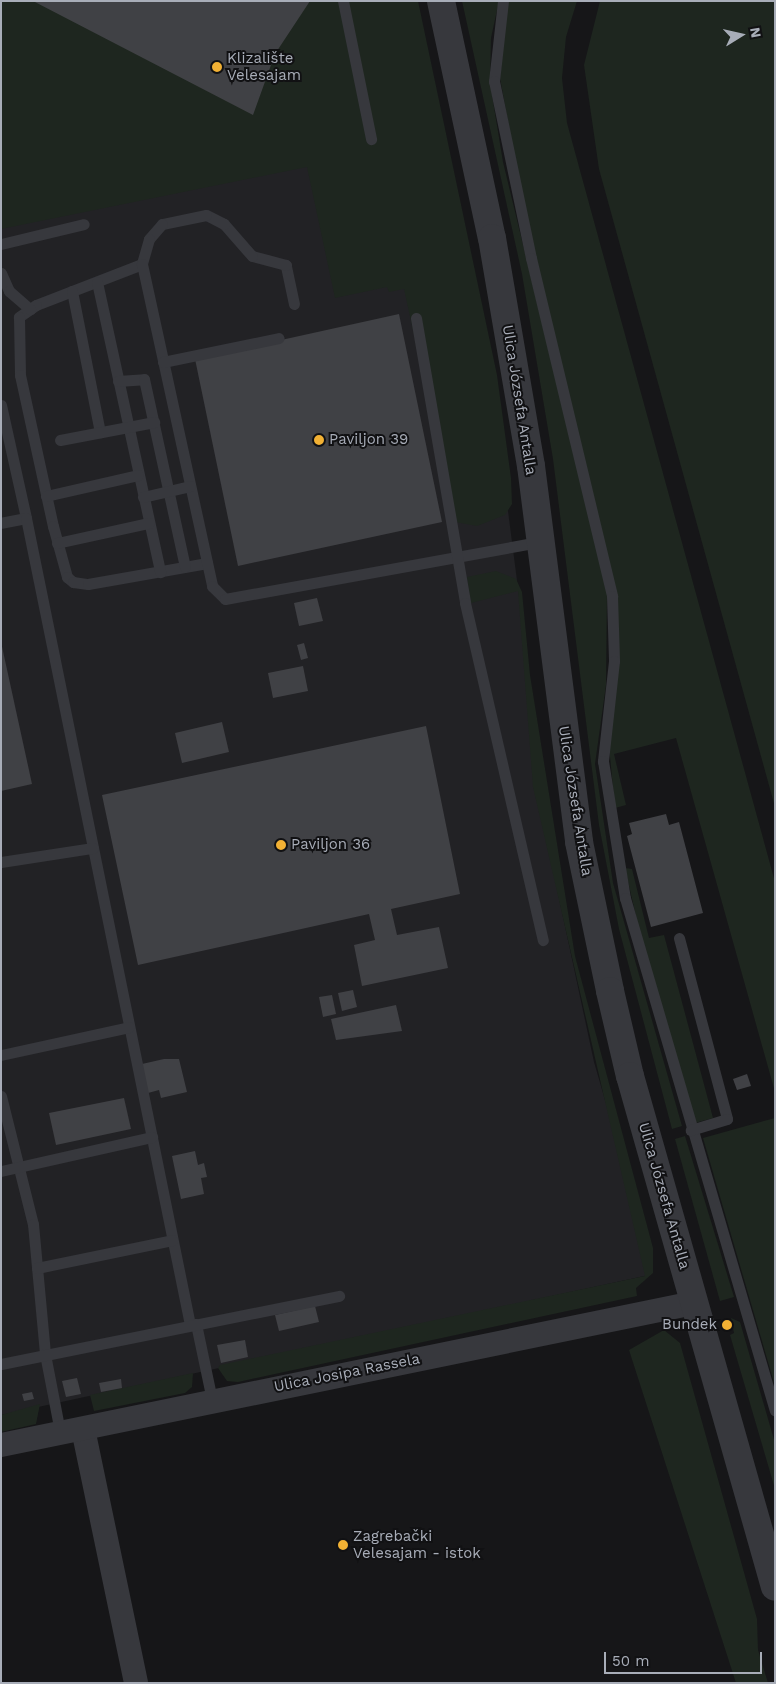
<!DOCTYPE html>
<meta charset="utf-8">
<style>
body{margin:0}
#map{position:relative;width:776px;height:1684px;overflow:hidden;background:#161618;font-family:"Work Sans",sans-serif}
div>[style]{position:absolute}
.built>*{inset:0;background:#222225}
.green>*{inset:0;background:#1e261f}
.building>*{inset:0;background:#404145}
.service>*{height:11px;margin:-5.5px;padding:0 5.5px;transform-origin:5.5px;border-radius:5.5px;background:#37383d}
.minor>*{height:24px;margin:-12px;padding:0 12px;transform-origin:12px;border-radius:12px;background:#37383d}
.tertiary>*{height:28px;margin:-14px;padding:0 14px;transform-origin:14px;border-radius:14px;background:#37383d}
.dots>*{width:14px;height:14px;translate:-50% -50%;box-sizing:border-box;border:2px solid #111113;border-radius:50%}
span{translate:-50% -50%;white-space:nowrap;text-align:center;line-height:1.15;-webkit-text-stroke:4px #111113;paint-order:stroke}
.poi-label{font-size:15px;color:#a8adb8}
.left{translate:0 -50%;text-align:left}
.right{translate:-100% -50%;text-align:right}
.street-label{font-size:15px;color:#a8adb8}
.frame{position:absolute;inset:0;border:2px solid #a8adb8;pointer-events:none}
.north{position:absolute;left:716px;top:10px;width:50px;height:50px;-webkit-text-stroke:4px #111113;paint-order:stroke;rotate:80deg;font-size:14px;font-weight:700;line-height:20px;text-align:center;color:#a8adb8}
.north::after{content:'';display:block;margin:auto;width:18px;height:22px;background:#a8adb8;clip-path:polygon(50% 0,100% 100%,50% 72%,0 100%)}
.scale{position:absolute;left:604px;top:1652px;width:158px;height:22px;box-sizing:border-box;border:2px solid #a8adb8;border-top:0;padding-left:6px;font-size:15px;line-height:18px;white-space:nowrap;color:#a8adb8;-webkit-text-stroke:4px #111113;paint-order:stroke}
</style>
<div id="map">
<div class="built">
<i style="clip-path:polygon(1px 1px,410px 1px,508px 511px,557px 889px,594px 1062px,644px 1235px,649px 1275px,1px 1415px)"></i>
</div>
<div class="green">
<i style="clip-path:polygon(1px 1px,418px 1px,497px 375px,511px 478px,512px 504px,505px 515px,477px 526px,455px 522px,404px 289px,389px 292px,387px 287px,335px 298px,307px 167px,1px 229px)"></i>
<i style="clip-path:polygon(462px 1px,499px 1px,491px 38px,490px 83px,503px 162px,607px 592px,606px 685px,595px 764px,613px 883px,682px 1126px,672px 1129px,619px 929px,599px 825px,553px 459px,522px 274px)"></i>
<i style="clip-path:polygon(508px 1px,577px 1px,566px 37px,562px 78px,567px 123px,775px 882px,775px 1092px,676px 738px,614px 754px,626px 805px,615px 808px,608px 736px,616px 593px,522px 198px,500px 78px)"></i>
<i style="clip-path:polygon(600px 1px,775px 1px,775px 807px,599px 169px,584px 65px)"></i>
<i style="clip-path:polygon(496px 571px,516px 579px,522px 592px,530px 675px,575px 956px,653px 1248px,653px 1273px,636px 1288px,637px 1296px,238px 1382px,227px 1381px,218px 1368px,220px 1365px,645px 1276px,533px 787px,518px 591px,471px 603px,467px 577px)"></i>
<i style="clip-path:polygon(625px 868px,632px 869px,649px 938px,664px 935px,713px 1118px,695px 1123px,641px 938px)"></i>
<i style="clip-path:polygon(775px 1118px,775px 1386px,703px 1138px)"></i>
<i style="clip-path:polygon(685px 1136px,734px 1297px,720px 1301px,675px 1139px)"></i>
<i style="clip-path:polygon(731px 1318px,740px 1322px,775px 1443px,775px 1489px,730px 1335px,734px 1333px)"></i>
<i style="clip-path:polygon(664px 1330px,680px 1343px,757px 1619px,758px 1650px,768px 1683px,736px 1683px,629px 1350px)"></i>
<i style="clip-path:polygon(193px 1373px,192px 1387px,185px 1393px,94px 1411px,90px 1395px)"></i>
<i style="clip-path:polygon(40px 1404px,36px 1424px,1px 1432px,1px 1415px)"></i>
</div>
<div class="building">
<i style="clip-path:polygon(33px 1px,310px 1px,275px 54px,253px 115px)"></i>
<i style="clip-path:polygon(399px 314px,442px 522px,238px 566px,195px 359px)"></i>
<i style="clip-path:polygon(317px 598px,323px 621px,299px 626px,294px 603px)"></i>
<i style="clip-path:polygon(1px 642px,32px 784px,1px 791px)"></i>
<i style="clip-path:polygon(304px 643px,308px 658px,301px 660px,297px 645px)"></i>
<i style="clip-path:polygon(303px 666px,308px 691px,273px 698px,268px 673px)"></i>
<i style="clip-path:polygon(222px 722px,229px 752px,182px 763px,175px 733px)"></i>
<i style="clip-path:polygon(426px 726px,460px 894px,391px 909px,397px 935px,439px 927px,448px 968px,362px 986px,354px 945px,375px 940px,369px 914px,138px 965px,102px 795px)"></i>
<i style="clip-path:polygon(666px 814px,669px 825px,679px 822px,703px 913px,651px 927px,627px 836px,632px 834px,629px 823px)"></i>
<i style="clip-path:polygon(353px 990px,357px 1007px,342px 1011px,338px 993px)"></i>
<i style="clip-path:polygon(332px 995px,336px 1014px,323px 1017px,319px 997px)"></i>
<i style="clip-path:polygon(396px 1005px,402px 1031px,336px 1040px,331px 1019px)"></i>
<i style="clip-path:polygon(164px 1059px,179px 1059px,187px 1092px,161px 1098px,159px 1090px,148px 1093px,142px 1064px)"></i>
<i style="clip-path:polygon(747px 1074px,751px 1086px,737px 1090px,733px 1079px)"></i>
<i style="clip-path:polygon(124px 1098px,131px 1129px,56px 1145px,49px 1113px)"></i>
<i style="clip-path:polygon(195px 1151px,198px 1165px,204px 1163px,207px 1177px,201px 1178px,204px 1194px,181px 1199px,172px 1156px)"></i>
<i style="clip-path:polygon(315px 1306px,319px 1322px,279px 1331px,275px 1315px)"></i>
<i style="clip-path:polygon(245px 1340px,248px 1357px,221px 1363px,217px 1345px)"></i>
<i style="clip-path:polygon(77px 1378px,81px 1394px,66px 1397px,62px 1381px)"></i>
<i style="clip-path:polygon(121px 1379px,122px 1388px,101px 1392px,99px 1383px)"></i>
<i style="clip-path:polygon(32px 1392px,34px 1399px,24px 1401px,22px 1394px)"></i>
</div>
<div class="service">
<i style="left:343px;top:1px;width:141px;rotate:78.5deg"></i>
<i style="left:503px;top:1px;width:81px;rotate:96.4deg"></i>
<i style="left:494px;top:81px;width:181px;rotate:78.2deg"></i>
<i style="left:531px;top:258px;width:348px;rotate:76.5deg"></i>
<i style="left:612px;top:596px;width:65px;rotate:88.2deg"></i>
<i style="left:614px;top:661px;width:101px;rotate:96.3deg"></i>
<i style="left:603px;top:761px;width:139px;rotate:80.9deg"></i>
<i style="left:625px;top:898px;width:534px;rotate:73.7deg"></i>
<i style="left:1px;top:244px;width:85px;rotate:-13.5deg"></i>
<i style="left:142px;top:264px;width:114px;rotate:158.9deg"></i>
<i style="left:36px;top:305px;width:21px;rotate:145deg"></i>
<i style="left:19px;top:317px;width:58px;rotate:89deg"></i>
<i style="left:20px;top:375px;width:155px;rotate:77.7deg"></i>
<i style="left:53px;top:526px;width:53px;rotate:74.6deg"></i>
<i style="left:67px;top:577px;width:8px;rotate:40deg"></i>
<i style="left:73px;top:582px;width:15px;rotate:8deg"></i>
<i style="left:88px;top:584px;width:121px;rotate:-10deg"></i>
<i style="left:1px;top:273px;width:20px;rotate:66deg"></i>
<i style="left:9px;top:291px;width:28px;rotate:41deg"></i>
<i style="left:97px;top:282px;width:297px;rotate:77.7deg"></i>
<i style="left:72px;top:291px;width:144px;rotate:78.8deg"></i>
<i style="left:294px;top:304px;width:40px;rotate:-102deg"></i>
<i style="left:286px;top:265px;width:35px;rotate:-165deg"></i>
<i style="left:252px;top:256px;width:43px;rotate:-131.2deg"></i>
<i style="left:224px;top:224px;width:20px;rotate:-153deg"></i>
<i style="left:206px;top:215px;width:45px;rotate:168.4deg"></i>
<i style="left:162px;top:224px;width:20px;rotate:131deg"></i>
<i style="left:149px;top:239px;width:26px;rotate:106deg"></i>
<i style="left:142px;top:264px;width:330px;rotate:77.7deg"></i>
<i style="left:212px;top:586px;width:18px;rotate:45deg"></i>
<i style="left:225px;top:599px;width:320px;rotate:-10.3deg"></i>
<i style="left:416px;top:318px;width:289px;rotate:80.2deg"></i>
<i style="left:465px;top:603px;width:346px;rotate:77deg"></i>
<i style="left:163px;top:362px;width:118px;rotate:-11.7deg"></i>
<i style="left:118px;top:381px;width:26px;rotate:-4deg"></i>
<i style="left:144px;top:379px;width:192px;rotate:77.7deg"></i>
<i style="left:1px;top:405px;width:116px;rotate:77.5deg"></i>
<i style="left:26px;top:518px;width:25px;rotate:169deg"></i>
<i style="left:60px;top:440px;width:96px;rotate:-10.8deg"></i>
<i style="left:46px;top:496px;width:94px;rotate:-12.9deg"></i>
<i style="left:143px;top:497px;width:48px;rotate:-13.2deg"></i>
<i style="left:26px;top:518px;width:823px;rotate:78.51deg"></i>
<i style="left:57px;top:543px;width:94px;rotate:-12.3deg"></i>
<i style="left:1px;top:862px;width:93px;rotate:-8.7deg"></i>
<i style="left:679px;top:938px;width:187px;rotate:75.1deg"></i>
<i style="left:727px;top:1119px;width:38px;rotate:163deg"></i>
<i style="left:1px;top:1055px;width:131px;rotate:-12.3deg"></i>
<i style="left:1px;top:1096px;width:132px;rotate:76deg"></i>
<i style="left:33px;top:1224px;width:131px;rotate:84.7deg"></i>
<i style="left:45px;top:1354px;width:79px;rotate:79.1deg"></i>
<i style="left:1px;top:1171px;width:155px;rotate:-12.7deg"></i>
<i style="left:37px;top:1268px;width:138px;rotate:-11.7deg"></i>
<i style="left:196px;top:1324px;width:78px;rotate:78.1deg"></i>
<i style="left:1px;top:1364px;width:345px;rotate:-11.4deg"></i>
</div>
<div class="minor">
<i style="left:83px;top:1429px;width:259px;rotate:78.2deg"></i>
<i style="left:1px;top:1445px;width:707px;rotate:-11.58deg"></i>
</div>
<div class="tertiary">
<i style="left:441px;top:1px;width:242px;rotate:77.9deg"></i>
<i style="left:492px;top:238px;width:231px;rotate:80.3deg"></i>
<i style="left:531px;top:466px;width:379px;rotate:82.7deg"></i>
<i style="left:579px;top:842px;width:152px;rotate:78.2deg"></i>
<i style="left:610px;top:991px;width:87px;rotate:76.8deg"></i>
<i style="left:630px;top:1076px;width:531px;rotate:74.16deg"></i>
</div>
<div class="dots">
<i style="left:217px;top:67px;background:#f2b134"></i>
<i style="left:319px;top:440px;background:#f2b134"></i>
<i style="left:281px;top:845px;background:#f2b134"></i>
<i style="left:727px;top:1325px;background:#f2b134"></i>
<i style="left:343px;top:1545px;background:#f2b134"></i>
</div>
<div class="poi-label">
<span class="left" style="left:227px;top:67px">Klizalište<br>Velesajam</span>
<span class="left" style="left:329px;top:440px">Paviljon 39</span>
<span class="left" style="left:291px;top:845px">Paviljon 36</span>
<span class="right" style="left:717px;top:1325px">Bundek</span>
<span class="left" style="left:353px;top:1545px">Zagrebački<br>Velesajam - istok</span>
</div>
<div class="street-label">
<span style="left:519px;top:400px;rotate:81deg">Ulica Józsefa Antalla</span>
<span style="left:575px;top:801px;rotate:81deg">Ulica Józsefa Antalla</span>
<span style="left:664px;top:1196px;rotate:74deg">Ulica Józsefa Antalla</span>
<span style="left:347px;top:1373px;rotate:-11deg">Ulica Josipa Rassela</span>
</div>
<div class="frame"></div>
<div class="north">N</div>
<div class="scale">50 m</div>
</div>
